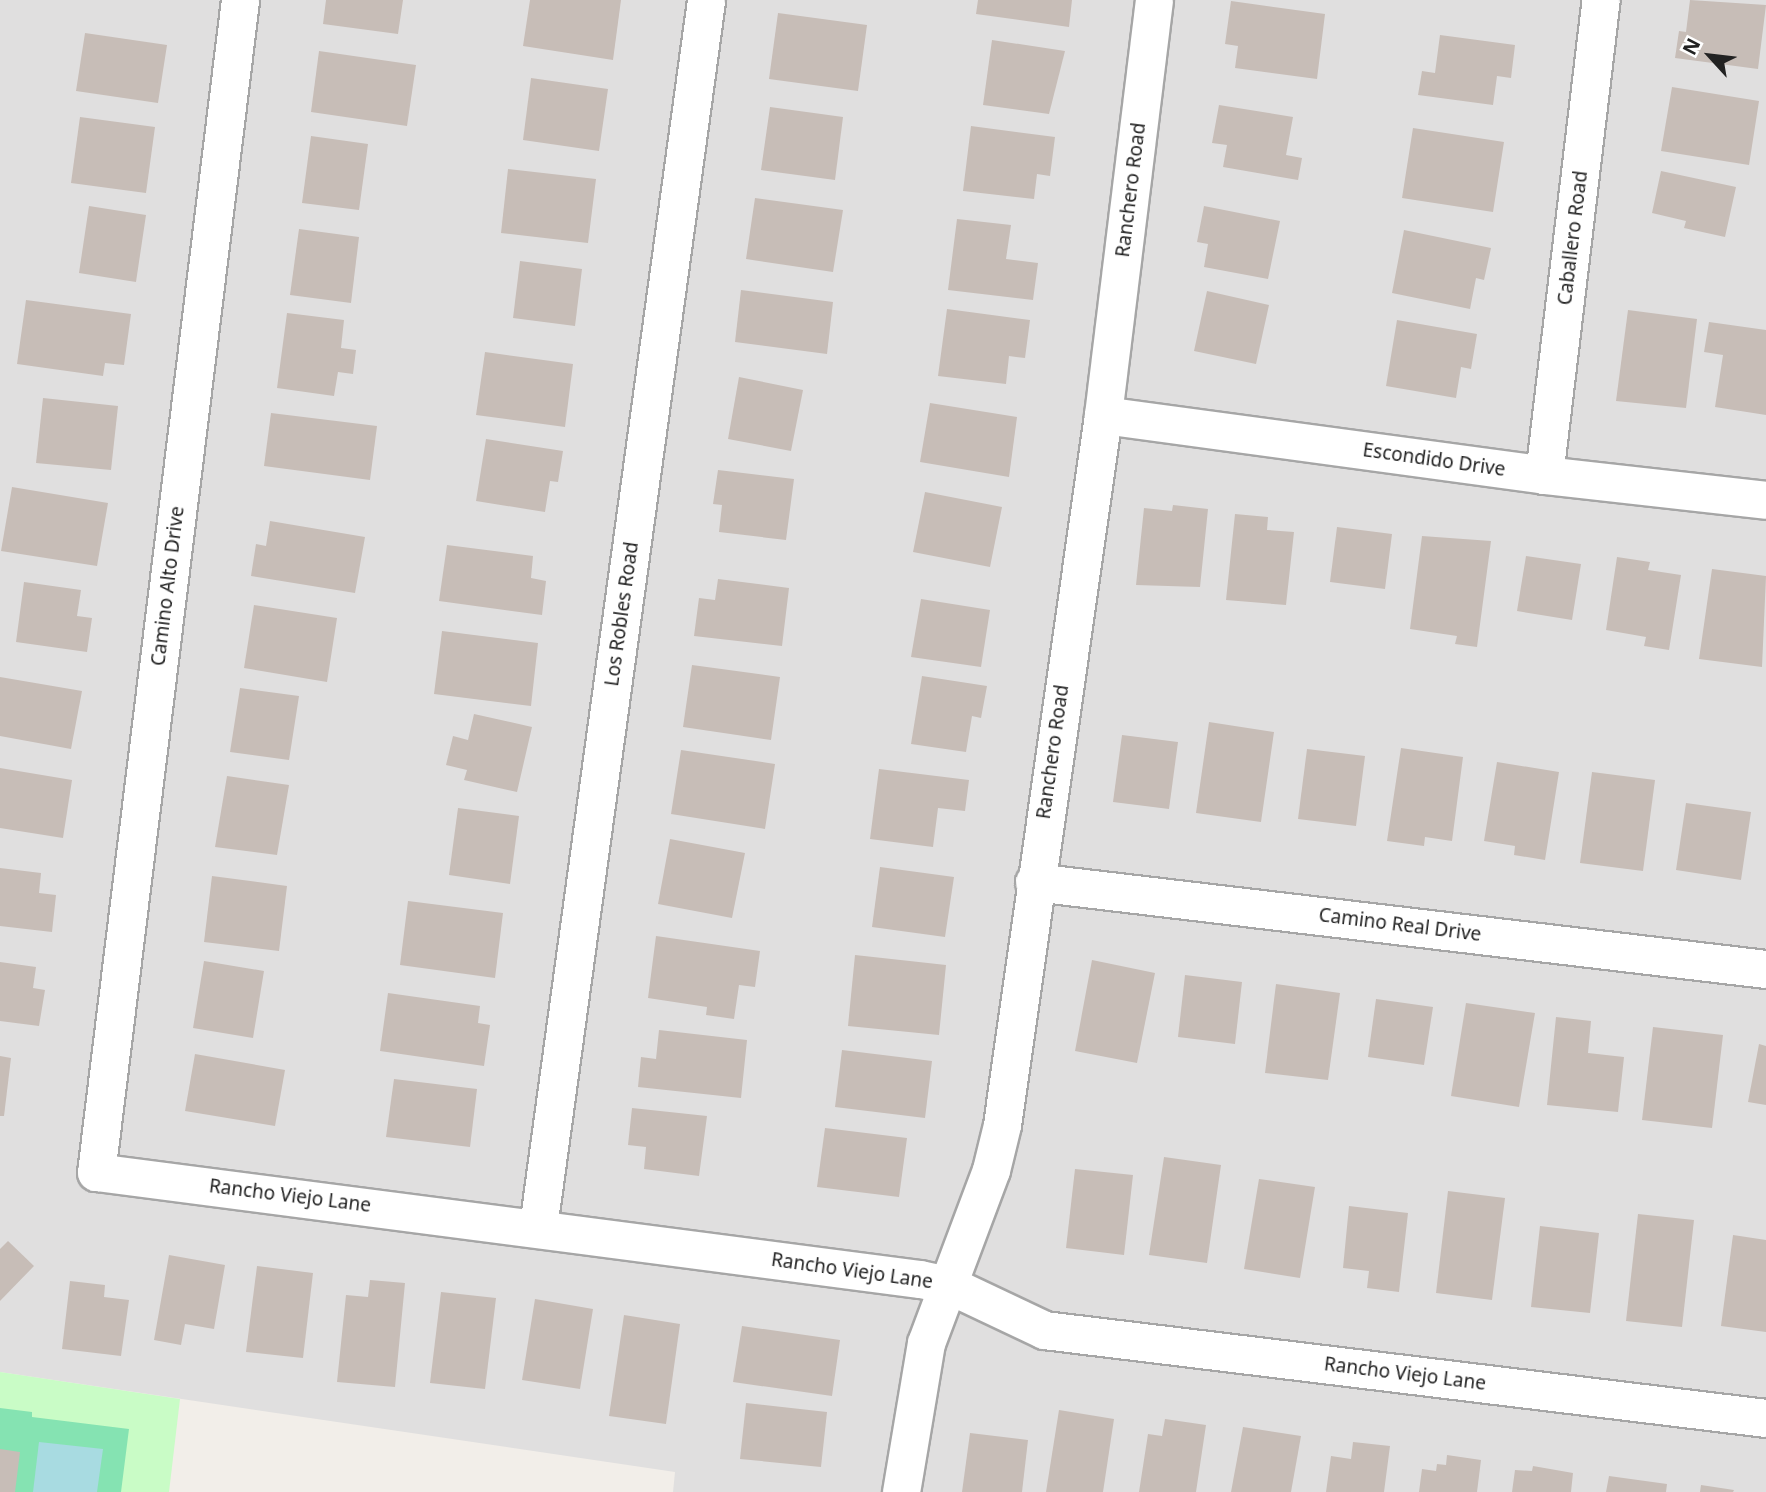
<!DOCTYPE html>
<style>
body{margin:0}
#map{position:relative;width:1766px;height:1492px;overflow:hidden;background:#f2eee9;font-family:"Noto Sans",sans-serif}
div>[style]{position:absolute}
.residential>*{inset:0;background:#e0dfdf}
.park>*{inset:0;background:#c9fcc6}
.pitch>*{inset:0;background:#85e3b2}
.water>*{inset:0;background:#a8dbe1}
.building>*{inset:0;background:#c7bdb7}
.roads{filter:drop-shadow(2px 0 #a6a6a6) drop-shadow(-2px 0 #a6a6a6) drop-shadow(0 2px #a6a6a6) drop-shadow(0 -2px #a6a6a6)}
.minor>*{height:37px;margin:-18.5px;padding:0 18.5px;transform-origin:18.5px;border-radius:18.5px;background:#fff}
span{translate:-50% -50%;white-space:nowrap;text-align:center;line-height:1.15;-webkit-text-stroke:7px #fff;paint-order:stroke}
.street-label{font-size:19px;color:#222}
.north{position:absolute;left:1675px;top:21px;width:70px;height:70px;-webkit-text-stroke:5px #fff;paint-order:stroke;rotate:297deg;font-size:19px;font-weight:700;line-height:28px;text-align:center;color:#222}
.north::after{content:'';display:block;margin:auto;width:24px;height:32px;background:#222;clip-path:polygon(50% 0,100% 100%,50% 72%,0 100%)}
</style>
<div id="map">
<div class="residential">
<i style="clip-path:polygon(0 0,1766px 0,1766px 1492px,673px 1492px,675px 1472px,0 1372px)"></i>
</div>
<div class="park">
<i style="clip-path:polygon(0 1372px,180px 1399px,169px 1492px,0 1492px)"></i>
</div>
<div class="pitch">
<i style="clip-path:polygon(0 1408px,32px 1412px,32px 1417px,129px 1429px,121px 1492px,0 1492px)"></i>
</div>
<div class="water">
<i style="clip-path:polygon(39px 1442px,103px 1449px,97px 1492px,33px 1492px)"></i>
</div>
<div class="building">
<i style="clip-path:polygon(326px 0,403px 0,398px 34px,323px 24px)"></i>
<i style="clip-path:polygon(530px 0,621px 0,613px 60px,523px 46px)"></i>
<i style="clip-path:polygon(978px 0,1072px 0,1069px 27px,976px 14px)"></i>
<i style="clip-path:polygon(1690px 0,1766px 5px,1758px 69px,1675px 58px,1679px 31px,1686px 32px)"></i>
<i style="clip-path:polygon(1231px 1px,1325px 14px,1317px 79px,1235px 68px,1238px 46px,1225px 44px)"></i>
<i style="clip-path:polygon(778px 13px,867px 25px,858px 91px,769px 79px)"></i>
<i style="clip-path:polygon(85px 33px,167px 45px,158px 103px,76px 91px)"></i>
<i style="clip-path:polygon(1440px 35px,1515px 45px,1511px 78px,1497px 76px,1493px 105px,1418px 95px,1422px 71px,1435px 73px)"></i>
<i style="clip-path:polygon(992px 40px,1065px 51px,1049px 114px,983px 105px)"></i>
<i style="clip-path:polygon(319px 51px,416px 65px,407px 126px,311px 112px)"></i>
<i style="clip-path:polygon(531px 78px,608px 89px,599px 151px,523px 140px)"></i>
<i style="clip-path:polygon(1672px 87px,1759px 101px,1749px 165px,1661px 151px)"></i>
<i style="clip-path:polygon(1219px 105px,1293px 117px,1286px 155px,1302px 158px,1298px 180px,1223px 167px,1227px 145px,1212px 143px)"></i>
<i style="clip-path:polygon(770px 107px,843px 117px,835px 180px,761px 170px)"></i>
<i style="clip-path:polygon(80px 117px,155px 127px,146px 193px,71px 183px)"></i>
<i style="clip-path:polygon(971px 126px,1055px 137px,1050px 176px,1037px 174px,1034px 199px,963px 191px)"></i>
<i style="clip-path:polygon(1413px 128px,1504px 142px,1493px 212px,1402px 198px)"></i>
<i style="clip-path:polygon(311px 136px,368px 144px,359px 210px,302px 203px)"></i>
<i style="clip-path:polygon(508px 169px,596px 179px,588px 243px,501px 233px)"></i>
<i style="clip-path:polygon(1661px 171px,1736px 187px,1725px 237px,1684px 228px,1686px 221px,1652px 213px)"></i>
<i style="clip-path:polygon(755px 198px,843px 210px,833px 272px,746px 259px)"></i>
<i style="clip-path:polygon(89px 206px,146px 215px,136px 282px,79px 273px)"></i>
<i style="clip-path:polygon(1204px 206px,1280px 221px,1268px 279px,1204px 267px,1208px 244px,1197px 242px)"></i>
<i style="clip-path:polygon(957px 219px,1011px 225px,1006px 259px,1038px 263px,1033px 300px,948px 290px)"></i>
<i style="clip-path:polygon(299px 229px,359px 237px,351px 303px,290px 295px)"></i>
<i style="clip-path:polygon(1404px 230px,1491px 248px,1484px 280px,1476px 278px,1470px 309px,1392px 293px)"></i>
<i style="clip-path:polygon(520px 261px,582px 269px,575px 326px,513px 318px)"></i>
<i style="clip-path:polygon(741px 290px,833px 302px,827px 354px,735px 342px)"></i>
<i style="clip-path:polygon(1207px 291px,1269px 305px,1256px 364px,1194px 351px)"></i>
<i style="clip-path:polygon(26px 300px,131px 314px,124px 365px,105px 363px,103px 376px,17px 364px)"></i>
<i style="clip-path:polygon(947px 309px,1030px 320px,1025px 358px,1009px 356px,1006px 384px,938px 376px)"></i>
<i style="clip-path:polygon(1628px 310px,1697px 319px,1686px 408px,1616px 401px)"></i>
<i style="clip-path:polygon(287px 313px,344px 320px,341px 348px,356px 350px,353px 374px,338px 372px,334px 396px,277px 388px)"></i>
<i style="clip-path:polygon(1397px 320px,1477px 334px,1471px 369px,1461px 367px,1456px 398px,1386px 386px)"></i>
<i style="clip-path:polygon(1709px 322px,1766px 330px,1766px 415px,1715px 407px,1723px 355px,1704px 352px)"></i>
<i style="clip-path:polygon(485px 352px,573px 364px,565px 427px,476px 415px)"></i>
<i style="clip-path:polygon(739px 377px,803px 390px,791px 451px,728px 439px)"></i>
<i style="clip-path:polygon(43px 398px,118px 406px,111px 470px,36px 463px)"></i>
<i style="clip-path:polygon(930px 403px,1017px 417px,1009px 477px,920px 462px)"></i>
<i style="clip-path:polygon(271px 413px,377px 426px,370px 480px,264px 466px)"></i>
<i style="clip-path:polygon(486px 439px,563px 451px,558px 482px,550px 481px,545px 512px,476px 501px)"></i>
<i style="clip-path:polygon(718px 470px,794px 479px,786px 540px,719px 532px,722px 505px,713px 504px)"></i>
<i style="clip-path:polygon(12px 487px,108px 503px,97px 566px,1px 551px)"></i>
<i style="clip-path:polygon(925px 492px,1002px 507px,990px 567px,913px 552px)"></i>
<i style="clip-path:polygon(1173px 505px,1208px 509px,1200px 587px,1136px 585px,1144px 508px,1172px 511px)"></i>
<i style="clip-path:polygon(1235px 514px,1268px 517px,1267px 530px,1294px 532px,1286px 605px,1226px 600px)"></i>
<i style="clip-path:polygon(270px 521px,365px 537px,355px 593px,251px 576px,256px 544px,266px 546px)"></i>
<i style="clip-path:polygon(1337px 527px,1392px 534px,1385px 589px,1330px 582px)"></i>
<i style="clip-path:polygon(1422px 536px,1491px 541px,1477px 647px,1455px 644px,1457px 636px,1410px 629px)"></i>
<i style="clip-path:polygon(447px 545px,533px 556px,531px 578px,546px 581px,542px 615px,439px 601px)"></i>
<i style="clip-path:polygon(1526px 556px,1581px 564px,1572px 620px,1517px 611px)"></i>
<i style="clip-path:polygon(1617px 557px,1650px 562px,1648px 570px,1681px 575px,1669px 650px,1644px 646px,1646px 637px,1606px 630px)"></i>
<i style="clip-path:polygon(1712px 569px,1766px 576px,1762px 667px,1699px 659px)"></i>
<i style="clip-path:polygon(718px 579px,789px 588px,782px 646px,694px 636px,699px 598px,715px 600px)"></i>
<i style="clip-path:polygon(24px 582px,81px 590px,77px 616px,92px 618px,87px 652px,16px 642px)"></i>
<i style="clip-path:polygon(921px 599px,990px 610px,981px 667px,911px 657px)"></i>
<i style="clip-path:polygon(254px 605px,337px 618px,327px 682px,244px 668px)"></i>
<i style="clip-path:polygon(442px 631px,538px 643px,531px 706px,434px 694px)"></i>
<i style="clip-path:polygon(692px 665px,780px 677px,771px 740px,683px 727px)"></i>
<i style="clip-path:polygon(922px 676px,987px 686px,981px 718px,972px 716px,966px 752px,911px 744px)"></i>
<i style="clip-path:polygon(0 677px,82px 691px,71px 749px,0 736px)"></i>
<i style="clip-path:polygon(240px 688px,299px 696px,289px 760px,230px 752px)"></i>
<i style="clip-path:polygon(474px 714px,532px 727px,517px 792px,464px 780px,467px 770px,446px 765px,453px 736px,468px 740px)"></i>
<i style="clip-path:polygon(1209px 722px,1274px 732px,1261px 822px,1196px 813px)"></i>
<i style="clip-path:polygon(1122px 735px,1178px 742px,1169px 809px,1113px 802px)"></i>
<i style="clip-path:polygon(1401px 748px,1463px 757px,1452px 841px,1425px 837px,1424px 846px,1387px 841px)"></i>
<i style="clip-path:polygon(1307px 749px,1365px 756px,1356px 826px,1298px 819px)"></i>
<i style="clip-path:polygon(681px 750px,775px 764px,765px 829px,671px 814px)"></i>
<i style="clip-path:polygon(1497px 762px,1559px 772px,1545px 860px,1514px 855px,1515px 846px,1484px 841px)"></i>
<i style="clip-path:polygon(0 768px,72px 780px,63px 838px,0 828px)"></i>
<i style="clip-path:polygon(879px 769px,969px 780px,965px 811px,938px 808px,933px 847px,870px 839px)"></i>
<i style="clip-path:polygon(1592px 772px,1655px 780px,1643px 871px,1580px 863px)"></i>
<i style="clip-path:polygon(227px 776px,289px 785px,277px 855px,215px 847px)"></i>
<i style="clip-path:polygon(1686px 803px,1751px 812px,1741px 880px,1676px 870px)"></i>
<i style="clip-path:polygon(458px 808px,519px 816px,510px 884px,449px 875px)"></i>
<i style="clip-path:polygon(670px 839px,745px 853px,732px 918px,658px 904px)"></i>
<i style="clip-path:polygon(880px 867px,954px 877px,945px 937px,872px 927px)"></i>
<i style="clip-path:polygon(0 868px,41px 873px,39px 893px,56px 895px,52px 932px,0 926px)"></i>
<i style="clip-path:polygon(212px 876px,287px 886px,279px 951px,204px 942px)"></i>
<i style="clip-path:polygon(408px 901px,503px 913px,495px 978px,400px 965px)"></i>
<i style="clip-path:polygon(656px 936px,760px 951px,755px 987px,739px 985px,734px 1019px,706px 1015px,707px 1007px,648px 998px)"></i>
<i style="clip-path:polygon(855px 955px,946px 965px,939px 1035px,848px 1026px)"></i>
<i style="clip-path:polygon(1092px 960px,1155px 973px,1137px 1063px,1075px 1051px)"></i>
<i style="clip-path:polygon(204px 961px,264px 971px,253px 1038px,193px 1028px)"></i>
<i style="clip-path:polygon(0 962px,36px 967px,33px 988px,45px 990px,39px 1026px,0 1021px)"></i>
<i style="clip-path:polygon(1185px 975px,1242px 982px,1235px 1044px,1178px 1037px)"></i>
<i style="clip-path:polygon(1276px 984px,1340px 993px,1328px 1080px,1265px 1073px)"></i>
<i style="clip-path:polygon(388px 993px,480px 1006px,478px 1023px,490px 1025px,484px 1066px,380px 1051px)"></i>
<i style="clip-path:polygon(1376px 999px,1433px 1007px,1424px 1065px,1368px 1057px)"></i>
<i style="clip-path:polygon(1466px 1003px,1535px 1013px,1519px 1107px,1451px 1096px)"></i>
<i style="clip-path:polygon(1556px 1017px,1591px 1021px,1588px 1053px,1624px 1057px,1618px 1112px,1547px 1105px)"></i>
<i style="clip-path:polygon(1653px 1027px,1723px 1035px,1712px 1128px,1642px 1120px)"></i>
<i style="clip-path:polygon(659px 1030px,747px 1040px,741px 1098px,638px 1087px,641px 1057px,656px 1059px)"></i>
<i style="clip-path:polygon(1759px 1044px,1766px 1046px,1766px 1105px,1748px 1102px)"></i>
<i style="clip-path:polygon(842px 1050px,932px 1061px,925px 1118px,835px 1107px)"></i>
<i style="clip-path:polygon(195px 1054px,285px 1070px,275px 1126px,185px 1111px)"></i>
<i style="clip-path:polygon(0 1056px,11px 1058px,4px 1116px,0 1116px)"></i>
<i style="clip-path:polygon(394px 1079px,477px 1089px,470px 1147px,386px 1137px)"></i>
<i style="clip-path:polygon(632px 1108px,707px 1116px,699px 1176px,644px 1169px,646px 1147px,628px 1145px)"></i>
<i style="clip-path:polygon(825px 1128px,907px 1138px,899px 1197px,817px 1187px)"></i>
<i style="clip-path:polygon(1164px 1157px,1221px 1165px,1207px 1263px,1149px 1255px)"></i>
<i style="clip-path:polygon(1075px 1169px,1133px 1175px,1124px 1255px,1066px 1248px)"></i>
<i style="clip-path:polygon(1259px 1179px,1315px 1187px,1300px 1278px,1244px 1269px)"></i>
<i style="clip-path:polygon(1448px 1191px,1505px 1198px,1492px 1300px,1436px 1293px)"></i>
<i style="clip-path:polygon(1349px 1206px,1408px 1213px,1399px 1292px,1367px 1288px,1369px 1271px,1343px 1268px)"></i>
<i style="clip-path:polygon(1638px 1214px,1694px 1220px,1682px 1327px,1626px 1321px)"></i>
<i style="clip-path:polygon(1540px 1226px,1599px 1233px,1590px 1313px,1531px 1307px)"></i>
<i style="clip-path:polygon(1733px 1235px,1766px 1240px,1766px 1332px,1721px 1326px)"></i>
<i style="clip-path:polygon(8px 1241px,34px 1266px,0 1301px,0 1249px)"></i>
<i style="clip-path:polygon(169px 1255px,225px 1265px,214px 1329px,185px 1324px,181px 1345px,154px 1340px)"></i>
<i style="clip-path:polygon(257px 1266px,313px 1273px,303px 1358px,246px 1352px)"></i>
<i style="clip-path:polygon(370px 1280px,405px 1283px,395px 1387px,337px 1382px,346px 1295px,368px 1297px)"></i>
<i style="clip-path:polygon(70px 1281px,105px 1285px,104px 1297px,129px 1300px,121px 1356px,62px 1349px)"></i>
<i style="clip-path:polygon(441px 1292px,496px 1298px,485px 1389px,430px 1383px)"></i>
<i style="clip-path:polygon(535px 1299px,593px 1309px,580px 1389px,522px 1380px)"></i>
<i style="clip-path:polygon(624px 1315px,680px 1324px,666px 1424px,609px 1416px)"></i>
<i style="clip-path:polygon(742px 1326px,840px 1340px,832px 1396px,733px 1382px)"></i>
<i style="clip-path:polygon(746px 1403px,827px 1412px,821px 1467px,740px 1459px)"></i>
<i style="clip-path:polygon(1059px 1410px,1114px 1419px,1103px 1492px,1046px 1492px)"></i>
<i style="clip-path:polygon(1165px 1419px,1206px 1425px,1196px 1492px,1139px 1492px,1148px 1434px,1162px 1436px)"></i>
<i style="clip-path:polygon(1243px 1427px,1301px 1436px,1291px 1492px,1231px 1492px)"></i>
<i style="clip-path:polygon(970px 1433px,1028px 1440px,1022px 1492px,962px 1492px)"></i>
<i style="clip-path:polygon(1353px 1442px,1390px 1446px,1384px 1492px,1326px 1492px,1331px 1456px,1351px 1459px)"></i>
<i style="clip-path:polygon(0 1449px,20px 1452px,15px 1492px,0 1492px)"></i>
<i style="clip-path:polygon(1447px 1455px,1481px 1460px,1477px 1492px,1419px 1492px,1422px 1469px,1436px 1471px,1437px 1464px,1446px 1465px)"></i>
<i style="clip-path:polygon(1533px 1466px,1573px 1473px,1571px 1492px,1512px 1492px,1515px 1470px,1532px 1471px)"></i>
<i style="clip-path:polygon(1609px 1476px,1667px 1484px,1666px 1492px,1606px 1492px)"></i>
<i style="clip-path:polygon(1701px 1485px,1734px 1490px,1733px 1492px,1700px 1492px)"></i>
</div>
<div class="roads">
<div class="minor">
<i style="left:240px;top:0;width:1181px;rotate:97deg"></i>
<i style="left:96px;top:1172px;width:831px;rotate:7.4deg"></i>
<i style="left:920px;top:1279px;width:30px;rotate:12deg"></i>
<i style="left:949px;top:1285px;width:105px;rotate:25.3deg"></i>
<i style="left:1044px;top:1330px;width:727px;rotate:6.95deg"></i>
<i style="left:1103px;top:415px;width:445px;rotate:7.7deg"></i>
<i style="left:1544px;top:475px;width:223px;rotate:6.4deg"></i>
<i style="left:1544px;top:475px;width:478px;rotate:-83.2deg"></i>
<i style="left:1034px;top:882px;width:737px;rotate:6.78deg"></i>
<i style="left:538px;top:1227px;width:1238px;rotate:-82.2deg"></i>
<i style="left:901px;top:1492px;width:151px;rotate:-80.5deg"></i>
<i style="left:926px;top:1343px;width:185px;rotate:-69.4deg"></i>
<i style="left:991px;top:1170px;width:46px;rotate:-76.3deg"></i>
<i style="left:1002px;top:1125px;width:717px;rotate:-81.9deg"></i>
<i style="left:1103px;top:415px;width:418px;rotate:-83deg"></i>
</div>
</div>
<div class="street-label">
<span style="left:1131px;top:190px;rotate:-83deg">Ranchero Road</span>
<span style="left:1573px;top:238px;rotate:-83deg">Caballero Road</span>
<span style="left:1434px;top:460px;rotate:8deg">Escondido Drive</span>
<span style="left:168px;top:586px;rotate:-83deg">Camino Alto Drive</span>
<span style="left:622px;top:614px;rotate:-82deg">Los Robles Road</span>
<span style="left:1053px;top:752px;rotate:-82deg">Ranchero Road</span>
<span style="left:1400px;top:925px;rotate:7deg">Camino Real Drive</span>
<span style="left:290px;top:1196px;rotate:7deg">Rancho Viejo Lane</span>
<span style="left:852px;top:1271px;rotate:8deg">Rancho Viejo Lane</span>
<span style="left:1405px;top:1374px;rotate:7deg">Rancho Viejo Lane</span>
</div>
<div class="north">N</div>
</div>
